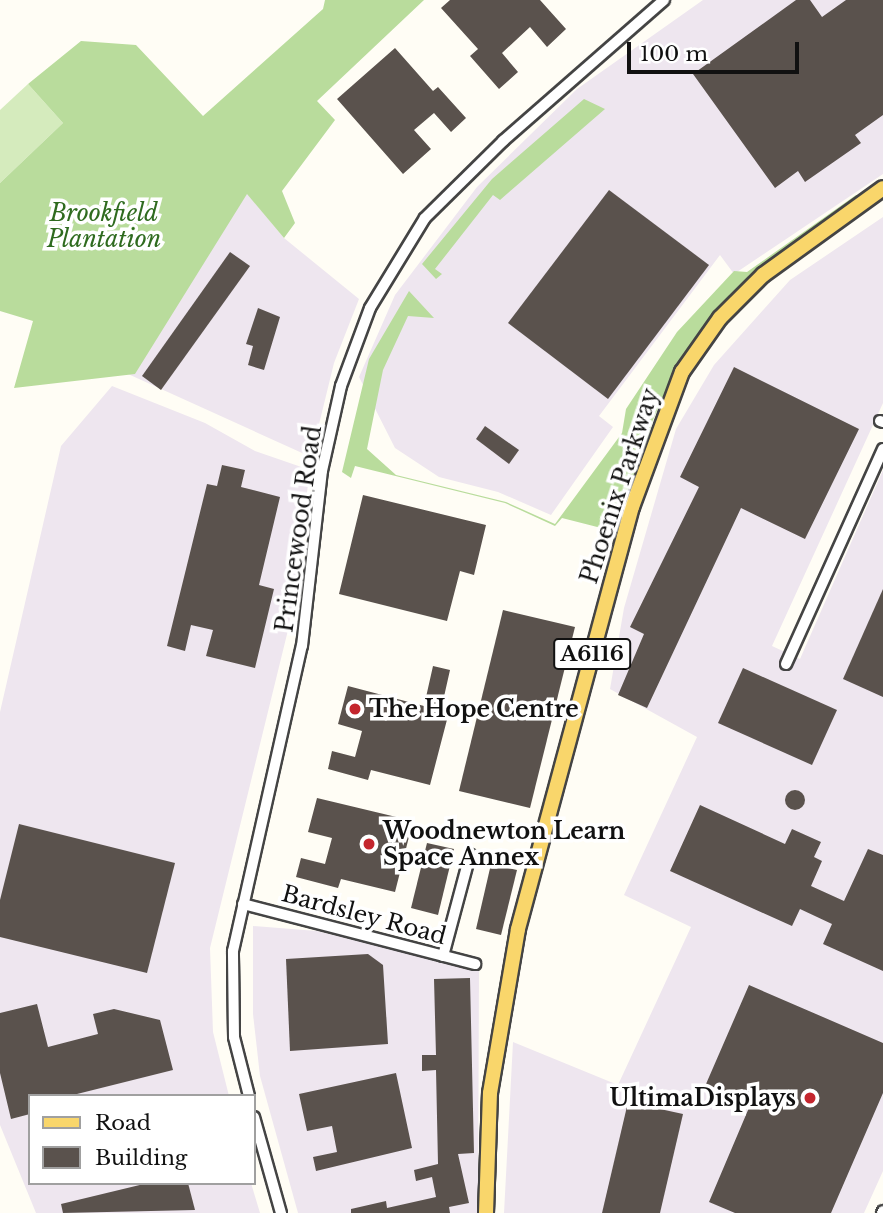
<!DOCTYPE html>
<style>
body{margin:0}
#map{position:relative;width:883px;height:1213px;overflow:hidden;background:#fffdf5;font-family:"Libre Baskerville",serif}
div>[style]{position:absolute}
.industrial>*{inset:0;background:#eee6ef}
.green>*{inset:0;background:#d5ebbd}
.forest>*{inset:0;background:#b9dc9c}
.building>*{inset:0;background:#5a524d}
.round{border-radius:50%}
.roads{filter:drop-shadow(2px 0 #444) drop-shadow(-2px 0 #444) drop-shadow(0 2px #444) drop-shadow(0 -2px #444)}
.minor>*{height:10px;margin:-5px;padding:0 5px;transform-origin:5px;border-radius:5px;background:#fff}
.primary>*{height:14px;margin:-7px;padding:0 7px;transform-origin:7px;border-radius:7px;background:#f9d66b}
.dots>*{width:19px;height:19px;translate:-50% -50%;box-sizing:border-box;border:4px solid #fff;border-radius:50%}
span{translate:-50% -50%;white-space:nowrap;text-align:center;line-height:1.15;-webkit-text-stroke:7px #fff;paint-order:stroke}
.shield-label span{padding:2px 5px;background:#fff;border:2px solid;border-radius:5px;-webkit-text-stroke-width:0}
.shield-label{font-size:21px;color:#111;font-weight:700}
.park-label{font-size:23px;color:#2f6b1f;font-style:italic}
.street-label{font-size:23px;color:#111}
.poi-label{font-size:23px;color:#111;font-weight:700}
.left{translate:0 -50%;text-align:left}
.right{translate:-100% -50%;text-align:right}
.legend{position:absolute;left:28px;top:1094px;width:228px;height:91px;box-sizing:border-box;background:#fff;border:2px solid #a0a0a0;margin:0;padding:9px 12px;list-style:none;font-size:21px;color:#111}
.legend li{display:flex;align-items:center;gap:14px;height:35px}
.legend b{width:35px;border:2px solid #a0a0a0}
.scale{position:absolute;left:627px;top:42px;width:172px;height:32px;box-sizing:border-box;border:4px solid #111;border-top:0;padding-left:9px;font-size:21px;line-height:24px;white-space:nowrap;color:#111;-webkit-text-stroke:5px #fff;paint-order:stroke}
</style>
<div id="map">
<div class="industrial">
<i style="clip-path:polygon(703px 0,883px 0,883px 174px,734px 274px,720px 255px,599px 416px,613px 427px,551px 515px,498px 492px,439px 477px,395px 448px,359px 377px,395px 295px,477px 187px,577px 89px)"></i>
<i style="clip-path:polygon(247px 193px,284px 238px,359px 299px,334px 363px,311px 457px,128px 374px)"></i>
<i style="clip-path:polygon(883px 217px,883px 403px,772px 646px,800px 659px,883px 470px,883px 1171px,864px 1213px,504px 1213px,513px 1042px,618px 1085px,691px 927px,624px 895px,697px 737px,610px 689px,624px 608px,676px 429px,714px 365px,790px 280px)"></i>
<i style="clip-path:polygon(112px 386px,205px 423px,255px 451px,310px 470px,290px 622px,210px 948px,213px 1032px,229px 1096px,30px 1096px,30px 1183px,251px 1183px,260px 1213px,36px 1213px,0 1125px,0 712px,61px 446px)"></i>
<i style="clip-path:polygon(253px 926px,317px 931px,479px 971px,478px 1213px,298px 1213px,260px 1076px,253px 1014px)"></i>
</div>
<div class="green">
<i style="clip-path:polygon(28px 84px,63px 123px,0 183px,0 110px)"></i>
</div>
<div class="forest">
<i style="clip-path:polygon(325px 0,424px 0,317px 101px,335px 120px,282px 191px,295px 223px,284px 238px,247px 194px,135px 374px,14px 388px,33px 321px,0 311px,0 183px,63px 123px,28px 84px,81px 41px,136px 45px,203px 116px,323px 9px)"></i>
<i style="clip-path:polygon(584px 99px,605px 109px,500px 200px,493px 195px,435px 269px,442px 274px,436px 279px,422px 264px,492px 179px)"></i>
<i style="clip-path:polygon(856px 195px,869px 195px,707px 326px,669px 383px,653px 420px,613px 551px,613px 531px,562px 518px,555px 526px,505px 503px,355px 466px,351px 478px,342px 472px,369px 359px,409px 291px,434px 318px,408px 316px,383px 370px,367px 449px,396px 475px,506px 502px,555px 524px,622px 433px,626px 409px,677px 332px,734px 271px,747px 272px)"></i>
</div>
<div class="building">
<i style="clip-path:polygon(450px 0,540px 0,566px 29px,547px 47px,530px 27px,502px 53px,518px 72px,499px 89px,470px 56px,478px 49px,441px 8px)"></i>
<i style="clip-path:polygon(796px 0,810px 0,822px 17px,846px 0,883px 0,883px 115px,855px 135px,861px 143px,805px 182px,798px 171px,775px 188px,693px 74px)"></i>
<i style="clip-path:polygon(395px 48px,433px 91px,438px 87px,466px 118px,451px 132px,434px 113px,414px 130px,431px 149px,403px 174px,337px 99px)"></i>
<i style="clip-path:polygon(609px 190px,709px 265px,608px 399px,508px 323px)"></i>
<i style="clip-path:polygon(230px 252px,250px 266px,161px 390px,142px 376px)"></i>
<i style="clip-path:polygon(258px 308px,280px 317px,264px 370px,248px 365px,253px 346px,246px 344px)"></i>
<i style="clip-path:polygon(734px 367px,859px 429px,805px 539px,741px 508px,647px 708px,618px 695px,644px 634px,630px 627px,699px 487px,680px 477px)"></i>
<i style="clip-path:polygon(485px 426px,519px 450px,509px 464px,476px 439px)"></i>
<i style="clip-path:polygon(222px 465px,245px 470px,241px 487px,280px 497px,259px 585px,274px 589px,255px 668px,206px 656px,213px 630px,191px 625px,185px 651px,167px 646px,207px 484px,217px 486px)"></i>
<i style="clip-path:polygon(363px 495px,486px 525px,474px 575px,460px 571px,447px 621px,339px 594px)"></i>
<i style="clip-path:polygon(883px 589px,883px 697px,843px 679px)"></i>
<i style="clip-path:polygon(503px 610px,575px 627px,530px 808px,459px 791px)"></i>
<i style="clip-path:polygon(433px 666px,450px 670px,441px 710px,449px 712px,430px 785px,371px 770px,368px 780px,328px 769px,332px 751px,355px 757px,362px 731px,338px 724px,348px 686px,424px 706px)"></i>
<i style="clip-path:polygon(743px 668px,837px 710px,812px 765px,718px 723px)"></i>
<i class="round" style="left:785px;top:790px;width:20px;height:20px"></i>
<i style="clip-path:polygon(317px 798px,413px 821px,395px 892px,341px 879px,338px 888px,296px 877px,301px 858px,325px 864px,332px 838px,308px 832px)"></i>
<i style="clip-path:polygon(700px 805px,785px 844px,792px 829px,821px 842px,814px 857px,822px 861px,811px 886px,844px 901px,868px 849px,883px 855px,883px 971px,823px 944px,832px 924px,800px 909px,792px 926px,670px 871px)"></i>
<i style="clip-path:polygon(19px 824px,175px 863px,147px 973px,0 937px,0 900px)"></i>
<i style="clip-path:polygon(427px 843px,454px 849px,438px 915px,411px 908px)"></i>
<i style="clip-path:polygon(491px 864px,517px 870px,501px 935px,476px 929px)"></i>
<i style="clip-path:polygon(368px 954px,383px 965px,388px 1044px,290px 1051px,286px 959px)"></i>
<i style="clip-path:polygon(470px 978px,474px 1153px,458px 1154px,469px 1203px,449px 1207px,450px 1213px,351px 1213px,351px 1209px,386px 1201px,387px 1208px,436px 1197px,432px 1177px,416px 1181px,414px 1170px,438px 1164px,436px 1070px,422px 1071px,422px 1055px,436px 1055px,434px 979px)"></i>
<i style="clip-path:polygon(749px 985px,883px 1043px,883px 1093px,831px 1213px,735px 1213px,709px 1202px,751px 1103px,706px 1084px)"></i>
<i style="clip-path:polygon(37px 1004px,48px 1047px,98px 1034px,93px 1014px,114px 1009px,160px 1020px,173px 1070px,69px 1096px,30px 1096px,30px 1114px,11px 1119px,0 1073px,0 1013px)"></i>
<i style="clip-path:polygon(396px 1073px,412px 1148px,316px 1171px,313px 1157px,337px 1152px,332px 1126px,307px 1131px,299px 1094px)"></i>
<i style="clip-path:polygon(628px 1102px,683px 1114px,660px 1213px,602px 1213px)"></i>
<i style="clip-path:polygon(148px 1183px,188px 1183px,195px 1210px,63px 1213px,61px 1204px)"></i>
</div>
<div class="roads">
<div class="minor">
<i style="left:880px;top:421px;width:3px;rotate:18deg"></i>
<i style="left:786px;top:664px;width:236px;rotate:-65.7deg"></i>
<i style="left:243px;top:904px;width:240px;rotate:14.5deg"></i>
<i style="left:443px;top:956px;width:105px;rotate:-75deg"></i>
<i style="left:249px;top:1096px;width:61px;rotate:-104.3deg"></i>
<i style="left:234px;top:1037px;width:86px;rotate:-90.7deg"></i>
<i style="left:233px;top:951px;width:313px;rotate:-77.3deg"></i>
<i style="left:302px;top:646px;width:176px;rotate:-83.5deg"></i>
<i style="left:322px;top:471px;width:87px;rotate:-77.4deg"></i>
<i style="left:341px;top:386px;width:83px;rotate:-69.6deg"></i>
<i style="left:370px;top:308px;width:105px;rotate:-58.6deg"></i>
<i style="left:425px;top:218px;width:110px;rotate:-44.6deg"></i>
<i style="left:503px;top:141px;width:214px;rotate:-41.2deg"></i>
<i style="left:254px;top:1117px;width:100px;rotate:74.3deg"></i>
<i style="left:882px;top:1213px;width:2px;rotate:-63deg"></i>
</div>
<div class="primary">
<i style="left:486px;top:1213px;width:120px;rotate:-88.1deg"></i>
<i style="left:490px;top:1093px;width:166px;rotate:-80.3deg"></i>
<i style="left:518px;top:929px;width:437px;rotate:-74.9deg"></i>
<i style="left:632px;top:507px;width:144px;rotate:-69.7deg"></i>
<i style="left:682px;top:372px;width:66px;rotate:-54.9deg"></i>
<i style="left:720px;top:318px;width:61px;rotate:-45deg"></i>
<i style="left:763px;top:275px;width:148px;rotate:-35.9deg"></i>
</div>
</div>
<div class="dots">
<i style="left:355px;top:709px;background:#c4262e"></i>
<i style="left:369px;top:844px;background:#c4262e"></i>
<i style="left:810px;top:1098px;background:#c4262e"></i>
</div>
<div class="shield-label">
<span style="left:592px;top:654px">A6116</span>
</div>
<div class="park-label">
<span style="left:104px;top:226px">Brookfield<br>Plantation</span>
</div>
<div class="street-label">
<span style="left:620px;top:486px;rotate:-72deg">Phoenix Parkway</span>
<span style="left:299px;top:529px;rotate:-82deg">Princewood Road</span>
<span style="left:364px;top:915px;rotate:15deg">Bardsley Road</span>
</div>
<div class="poi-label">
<span class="left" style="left:369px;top:709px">The Hope Centre</span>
<span class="left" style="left:383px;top:844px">Woodnewton Learn<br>Space Annex</span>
<span class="right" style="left:796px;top:1098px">UltimaDisplays</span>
</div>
<ul class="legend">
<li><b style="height:9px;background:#f9d66b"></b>Road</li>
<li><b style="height:19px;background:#5a524d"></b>Building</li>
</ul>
<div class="scale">100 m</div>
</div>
